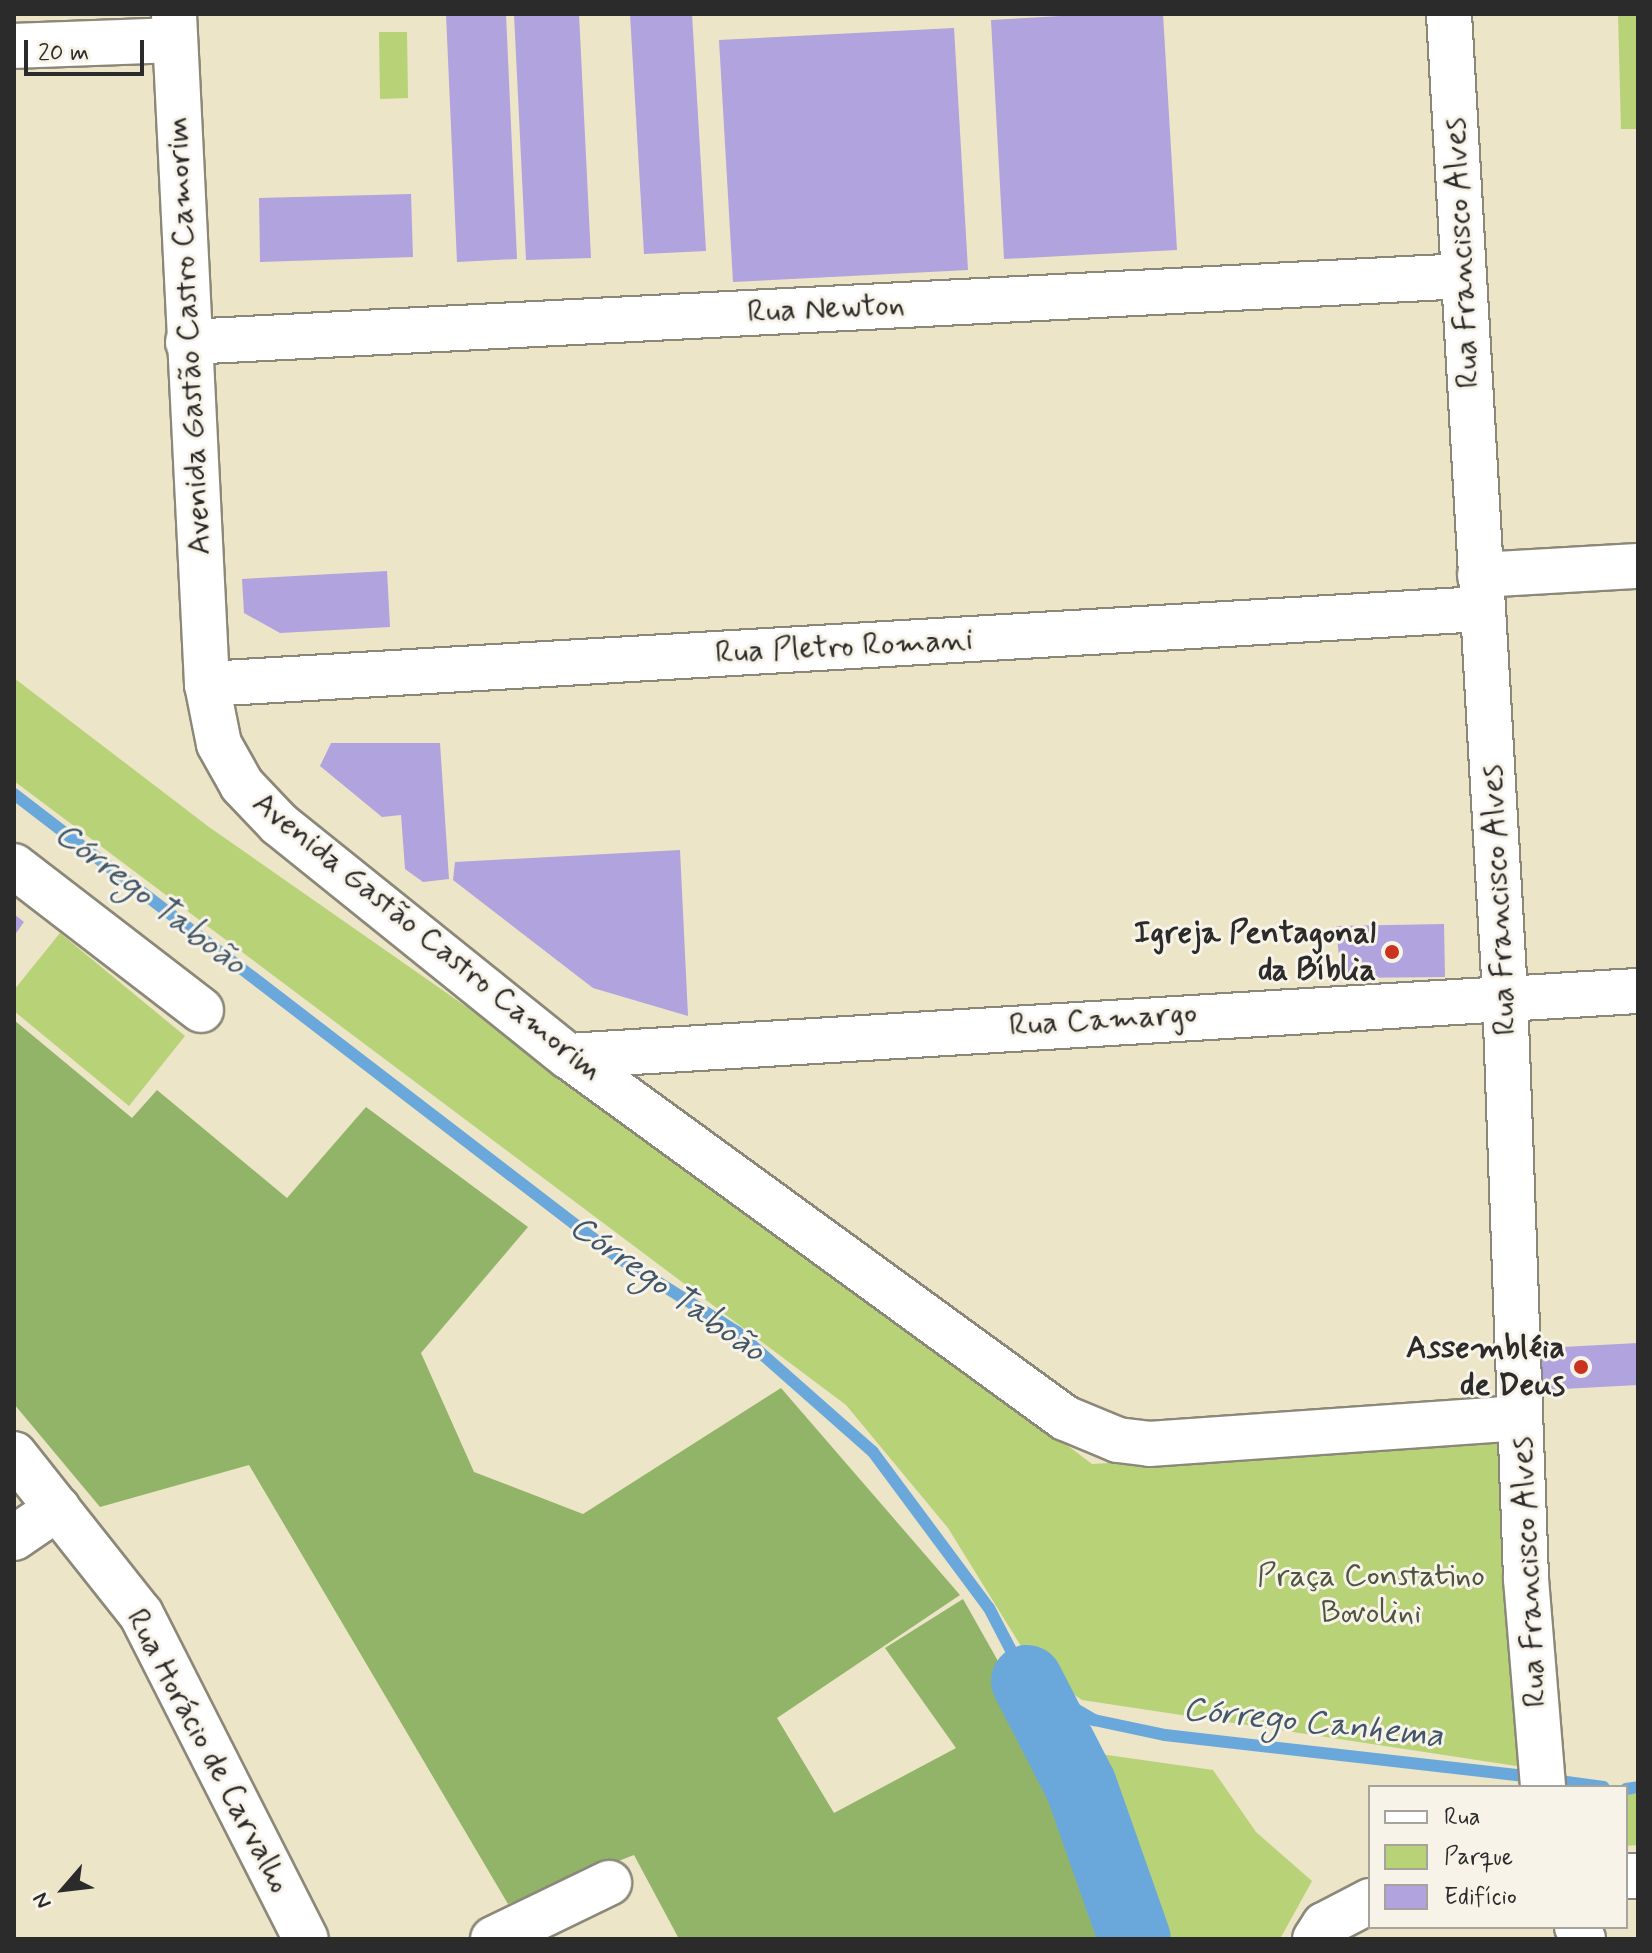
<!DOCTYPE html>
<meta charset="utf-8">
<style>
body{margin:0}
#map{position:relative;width:1652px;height:1953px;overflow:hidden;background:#ece5c7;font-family:Mynerve,sans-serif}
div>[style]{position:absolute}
.green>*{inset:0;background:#b8d277}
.forest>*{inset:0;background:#92b468}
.stream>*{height:12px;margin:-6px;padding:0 6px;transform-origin:6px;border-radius:6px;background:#6aa8dc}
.river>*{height:72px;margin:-36px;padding:0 36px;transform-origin:36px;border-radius:36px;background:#6aa8dc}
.building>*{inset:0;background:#b1a3dd}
.roads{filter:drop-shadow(2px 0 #8c8879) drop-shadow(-2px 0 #8c8879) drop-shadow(0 2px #8c8879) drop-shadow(0 -2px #8c8879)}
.minor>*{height:44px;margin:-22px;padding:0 22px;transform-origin:22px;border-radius:22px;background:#fff}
.dots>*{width:22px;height:22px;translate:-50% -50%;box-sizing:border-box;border:4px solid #f7f3e8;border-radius:50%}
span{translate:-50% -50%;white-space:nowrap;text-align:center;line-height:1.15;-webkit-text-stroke:6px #f7f3e8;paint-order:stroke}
.street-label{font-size:32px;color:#2b2b2b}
.poi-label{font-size:32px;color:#2b2b2b;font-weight:700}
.right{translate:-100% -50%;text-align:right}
.park-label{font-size:32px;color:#4e553e}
.water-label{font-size:34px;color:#415769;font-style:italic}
.frame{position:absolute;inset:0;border:16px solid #2b2b2b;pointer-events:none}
.legend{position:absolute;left:1368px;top:1785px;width:260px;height:144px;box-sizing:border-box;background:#f7f3e8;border:2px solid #a5a39c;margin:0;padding:10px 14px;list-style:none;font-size:24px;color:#2b2b2b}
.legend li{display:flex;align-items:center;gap:16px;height:40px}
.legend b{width:40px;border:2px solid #a5a39c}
.north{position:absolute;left:24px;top:1849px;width:80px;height:80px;-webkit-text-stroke:6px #f7f3e8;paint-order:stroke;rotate:242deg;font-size:22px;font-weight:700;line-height:32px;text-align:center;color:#2b2b2b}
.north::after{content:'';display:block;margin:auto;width:28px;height:36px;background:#2b2b2b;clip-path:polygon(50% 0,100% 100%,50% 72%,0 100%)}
.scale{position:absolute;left:24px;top:40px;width:120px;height:36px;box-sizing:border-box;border:4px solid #2b2b2b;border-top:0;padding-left:10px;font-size:24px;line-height:28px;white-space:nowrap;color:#2b2b2b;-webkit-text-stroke:6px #f7f3e8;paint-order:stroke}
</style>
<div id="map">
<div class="green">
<i style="clip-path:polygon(1618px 14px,1638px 14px,1638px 129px,1621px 129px)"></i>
<i style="clip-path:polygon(379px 32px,407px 32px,408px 98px,380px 99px)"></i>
<i style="clip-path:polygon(14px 678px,209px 827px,736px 1195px,1092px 1464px,1516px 1438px,1523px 1767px,1082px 1700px,1034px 1667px,948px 1528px,846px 1405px,14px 781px)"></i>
<i style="clip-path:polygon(60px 933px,185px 1036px,129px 1106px,14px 1011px,14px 990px)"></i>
<i style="clip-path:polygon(1100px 1754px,1213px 1770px,1256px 1832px,1312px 1881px,1280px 1939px,1166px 1939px)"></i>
<i style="clip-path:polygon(1638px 1793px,1638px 1845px,1626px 1846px,1626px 1794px)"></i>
</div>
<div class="forest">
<i style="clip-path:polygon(14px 1020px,132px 1118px,157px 1090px,287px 1198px,366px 1107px,528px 1227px,421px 1353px,474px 1472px,583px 1514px,781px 1388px,960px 1595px,777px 1718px,834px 1813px,956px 1748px,885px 1648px,963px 1599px,1068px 1785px,1074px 1846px,1109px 1939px,679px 1939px,634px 1855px,508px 1904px,249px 1465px,100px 1507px,14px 1404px)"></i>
</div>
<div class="stream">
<i style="left:14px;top:794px;width:759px;rotate:37.5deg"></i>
<i style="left:616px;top:1256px;width:143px;rotate:32.1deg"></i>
<i style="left:737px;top:1332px;width:181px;rotate:41.4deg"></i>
<i style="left:873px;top:1452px;width:194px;rotate:53.4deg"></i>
<i style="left:989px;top:1608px;width:82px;rotate:62.5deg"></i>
<i style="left:1027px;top:1681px;width:78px;rotate:30.2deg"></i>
<i style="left:1094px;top:1720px;width:73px;rotate:11.9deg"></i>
<i style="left:1165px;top:1735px;width:371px;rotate:6.5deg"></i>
<i style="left:1552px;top:1780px;width:52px;rotate:7.7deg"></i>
<i style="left:1626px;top:1789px;width:12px;rotate:-9deg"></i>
</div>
<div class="river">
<i style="left:1027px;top:1681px;width:118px;rotate:62.8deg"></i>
<i style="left:1081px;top:1786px;width:162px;rotate:70.6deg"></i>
</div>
<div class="building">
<i style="clip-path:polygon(446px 14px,506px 14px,517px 259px,457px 262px)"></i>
<i style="clip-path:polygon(514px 14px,579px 14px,591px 258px,526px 260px)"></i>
<i style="clip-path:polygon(630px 14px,692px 14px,706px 251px,644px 254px)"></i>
<i style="clip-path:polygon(1097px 14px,1163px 14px,1177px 250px,1004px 259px,991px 20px)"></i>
<i style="clip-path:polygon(954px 28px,968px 270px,733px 282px,719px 40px)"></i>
<i style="clip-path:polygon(411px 194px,413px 257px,260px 262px,259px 198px)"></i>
<i style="clip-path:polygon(387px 571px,390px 627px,280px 633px,244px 613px,242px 579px)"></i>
<i style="clip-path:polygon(331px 743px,440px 743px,449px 879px,423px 882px,405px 869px,401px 815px,382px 817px,320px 766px)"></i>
<i style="clip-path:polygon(680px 850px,688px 1016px,593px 988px,453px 880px,455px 862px)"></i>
<i style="clip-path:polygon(14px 914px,24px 922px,14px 936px)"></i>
<i style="clip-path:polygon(1444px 924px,1445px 977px,1341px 978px,1336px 926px)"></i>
<i style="clip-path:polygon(1638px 1343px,1638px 1385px,1526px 1391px,1523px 1349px)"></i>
</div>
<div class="roads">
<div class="minor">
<i style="left:174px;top:14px;width:671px;rotate:87.18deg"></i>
<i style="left:207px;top:684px;width:61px;rotate:78.7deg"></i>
<i style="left:219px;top:744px;width:47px;rotate:60.7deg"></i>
<i style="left:242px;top:785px;width:54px;rotate:46.5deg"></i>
<i style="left:279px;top:824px;width:371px;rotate:38.8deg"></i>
<i style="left:568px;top:1056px;width:615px;rotate:36.07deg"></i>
<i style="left:1065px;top:1418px;width:57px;rotate:22.5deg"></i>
<i style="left:1118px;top:1440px;width:31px;rotate:7deg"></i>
<i style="left:1149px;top:1444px;width:372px;rotate:-4deg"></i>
<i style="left:1449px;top:14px;width:982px;rotate:86.73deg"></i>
<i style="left:1505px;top:994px;width:585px;rotate:87.94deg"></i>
<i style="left:1526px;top:1579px;width:209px;rotate:85.3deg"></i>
<i style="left:14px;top:46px;width:161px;rotate:-2.1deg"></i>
<i style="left:188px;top:342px;width:1277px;rotate:-2.96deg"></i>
<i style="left:1480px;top:575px;width:158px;rotate:-3.3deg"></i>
<i style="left:207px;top:684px;width:1277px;rotate:-3.37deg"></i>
<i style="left:14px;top:866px;width:236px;rotate:37.6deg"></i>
<i style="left:568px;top:1056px;width:1072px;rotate:-3.48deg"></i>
<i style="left:14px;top:1454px;width:204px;rotate:51.6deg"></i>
<i style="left:141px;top:1614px;width:364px;rotate:63.1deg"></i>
<i style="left:14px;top:1538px;width:53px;rotate:-34.3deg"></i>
<i style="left:1626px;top:1876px;width:12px"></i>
<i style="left:1577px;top:1927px;width:13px;rotate:63deg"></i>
<i style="left:493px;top:1939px;width:129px;rotate:-25.8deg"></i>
<i style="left:1315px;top:1939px;width:17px;rotate:-57deg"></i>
<i style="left:1324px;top:1925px;width:52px;rotate:-27.6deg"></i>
</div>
</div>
<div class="dots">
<i style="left:1392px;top:952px;background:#c8321e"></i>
<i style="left:1581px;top:1367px;background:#c8321e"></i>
</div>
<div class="street-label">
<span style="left:1462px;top:253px;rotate:-93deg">Rua Francisco Alves</span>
<span style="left:826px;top:309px;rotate:-3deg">Rua Newton</span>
<span style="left:189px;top:336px;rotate:-93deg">Avenida Gastão Castro Camorim</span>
<span style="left:844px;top:647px;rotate:-3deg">Rua Pletro Romani</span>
<span style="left:1499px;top:900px;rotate:-93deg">Rua Francisco Alves</span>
<span style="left:427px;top:937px;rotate:39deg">Avenida Gastão Castro Camorim</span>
<span style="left:1103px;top:1020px;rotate:-4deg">Rua Camargo</span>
<span style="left:1529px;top:1572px;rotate:-93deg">Rua Francisco Alves</span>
<span style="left:208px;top:1751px;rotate:62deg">Rua Horácio de Carvalho</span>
</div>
<div class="poi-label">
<span class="right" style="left:1376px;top:952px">Igreja Pentagonal<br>da Bíblia</span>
<span class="right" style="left:1565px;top:1367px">Assembléia<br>de Deus</span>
</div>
<div class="park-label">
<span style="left:1371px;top:1595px">Praça Constatino<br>Bovolini</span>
</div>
<div class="water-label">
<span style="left:150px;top:899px;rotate:37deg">Córrego Taboão</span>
<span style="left:667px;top:1289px;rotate:35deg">Córrego Taboão</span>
<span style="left:1313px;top:1723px;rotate:6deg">Córrego Canhema</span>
</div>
<div class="frame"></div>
<ul class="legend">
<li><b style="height:10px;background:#fff"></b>Rua</li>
<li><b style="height:22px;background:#b8d277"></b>Parque</li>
<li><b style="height:22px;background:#b1a3dd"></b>Edifício</li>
</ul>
<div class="north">N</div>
<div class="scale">20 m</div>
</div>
